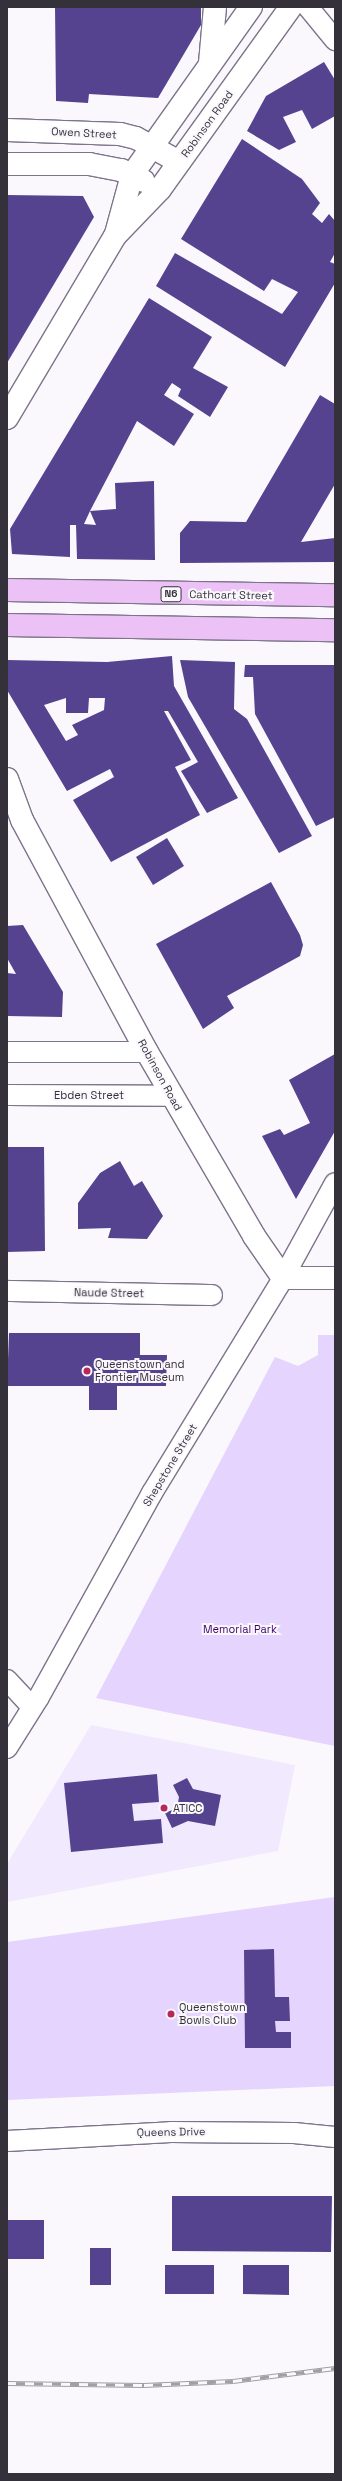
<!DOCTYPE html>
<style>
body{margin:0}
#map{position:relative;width:342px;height:2481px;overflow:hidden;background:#faf8fd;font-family:"Space Grotesk",sans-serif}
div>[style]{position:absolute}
.built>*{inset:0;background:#f1e9fd}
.green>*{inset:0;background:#e5d4fd}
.building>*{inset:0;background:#564390}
.roads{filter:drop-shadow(1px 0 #7d748b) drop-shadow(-1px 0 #7d748b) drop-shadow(0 1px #7d748b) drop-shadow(0 -1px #7d748b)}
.minor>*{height:20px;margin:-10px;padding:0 10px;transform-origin:10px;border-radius:10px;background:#fff}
.tertiary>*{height:22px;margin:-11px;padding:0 11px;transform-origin:11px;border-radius:11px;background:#fff}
.trunk>*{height:22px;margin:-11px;padding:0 11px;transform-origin:11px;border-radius:11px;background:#ecc2f6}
.rail>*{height:4.5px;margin-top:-2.25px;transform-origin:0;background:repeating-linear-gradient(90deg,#faf8fd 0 9px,#a19ea5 0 18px);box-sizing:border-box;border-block:1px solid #a19ea5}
.dots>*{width:11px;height:11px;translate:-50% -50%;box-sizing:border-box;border:2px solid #faf8fd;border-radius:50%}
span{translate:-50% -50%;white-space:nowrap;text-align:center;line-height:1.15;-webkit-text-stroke:4px #faf8fd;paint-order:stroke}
.shield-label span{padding:1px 3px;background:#faf8fd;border:1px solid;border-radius:3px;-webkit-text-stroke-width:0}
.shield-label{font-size:10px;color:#35313b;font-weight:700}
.street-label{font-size:11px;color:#35313b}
.poi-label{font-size:11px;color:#35313b}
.left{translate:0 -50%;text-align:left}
.park-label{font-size:11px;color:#40056b}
.frame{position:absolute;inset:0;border:8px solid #35313b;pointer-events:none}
</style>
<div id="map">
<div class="built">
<i style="clip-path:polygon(91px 1725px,295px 1765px,278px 1851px,7px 1902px,7px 1864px)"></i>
</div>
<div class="green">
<i style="clip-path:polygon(318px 1335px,335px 1335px,335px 1746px,96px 1698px,275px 1357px,298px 1366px,318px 1355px)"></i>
<i style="clip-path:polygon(335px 1897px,335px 2086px,7px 2100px,7px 1942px)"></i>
</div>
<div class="building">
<i style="clip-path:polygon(55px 7px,201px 7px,201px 25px,158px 98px,89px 94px,88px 103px,56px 101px)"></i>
<i style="clip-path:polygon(324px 62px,335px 80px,335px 116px,312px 129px,302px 110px,283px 117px,296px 142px,279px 150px,247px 131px,266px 96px)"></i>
<i style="clip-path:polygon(242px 139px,302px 179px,320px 203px,312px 214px,322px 223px,329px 214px,335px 221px,335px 253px,330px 262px,335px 264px,335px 283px,285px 367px,156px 286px,175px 253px,282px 314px,298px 292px,272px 279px,264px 291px,181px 239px)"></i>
<i style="clip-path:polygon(7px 195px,83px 196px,94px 217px,7px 363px)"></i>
<i style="clip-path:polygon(evenodd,149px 298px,212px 337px,193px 368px,228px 387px,210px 417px,178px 396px,181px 389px,172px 383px,164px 395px,194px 414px,174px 446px,137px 421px,90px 511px,116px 509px,115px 483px,154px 481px,155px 560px,77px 559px,76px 525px,70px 525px,70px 557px,12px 554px,10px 529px,149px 298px,90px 511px,96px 525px,84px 524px,90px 511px)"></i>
<i style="clip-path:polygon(320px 395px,335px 404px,335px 484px,301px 542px,335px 538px,335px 562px,180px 563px,180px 533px,190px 521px,246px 522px)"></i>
<i style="clip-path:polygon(evenodd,172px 656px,174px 686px,238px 798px,207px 813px,181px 771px,198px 762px,168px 711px,164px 711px,191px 760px,175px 767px,200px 815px,111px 862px,73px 800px,114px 777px,110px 769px,67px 791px,7px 690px,7px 660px,107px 662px,172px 656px,66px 698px,66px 713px,88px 713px,89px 698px,105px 698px,104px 710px,72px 725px,78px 735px,66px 741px,44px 705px,66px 698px)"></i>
<i style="clip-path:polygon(180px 660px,235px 662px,234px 709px,247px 719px,312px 836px,279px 853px,188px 697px)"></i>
<i style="clip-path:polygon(245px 665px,335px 665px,335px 817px,316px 826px,255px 714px,253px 677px,244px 677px)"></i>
<i style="clip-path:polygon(167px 838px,184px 866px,153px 885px,136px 857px)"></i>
<i style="clip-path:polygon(271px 882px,300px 935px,303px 945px,300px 956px,227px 996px,234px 1008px,203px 1029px,156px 944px)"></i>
<i style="clip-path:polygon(23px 925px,63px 992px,62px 1017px,7px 1016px,7px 973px,16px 974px,7px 958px,7px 926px)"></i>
<i style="clip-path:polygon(335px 1054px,335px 1131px,296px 1199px,262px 1136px,280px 1129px,284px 1135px,310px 1123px,289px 1080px)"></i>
<i style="clip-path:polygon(7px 1147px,44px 1147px,45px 1251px,7px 1252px)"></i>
<i style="clip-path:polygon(120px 1161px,134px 1186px,142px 1181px,163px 1216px,147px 1239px,108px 1238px,111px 1228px,78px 1229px,78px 1203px,100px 1173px)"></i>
<i style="clip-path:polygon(9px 1333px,140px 1333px,140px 1355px,167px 1355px,166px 1386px,117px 1386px,117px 1410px,89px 1410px,89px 1386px,7px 1386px)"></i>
<i style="clip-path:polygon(157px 1774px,159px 1802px,132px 1804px,134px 1821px,161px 1819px,163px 1843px,71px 1852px,64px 1783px)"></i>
<i style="clip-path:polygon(187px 1778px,193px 1789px,221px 1795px,215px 1826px,188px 1821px,172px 1828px,165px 1813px,177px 1808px,179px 1797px,173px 1785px)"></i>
<i style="clip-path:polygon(274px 1949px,275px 1997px,289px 1997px,290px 2021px,275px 2021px,276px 2032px,291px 2032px,291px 2048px,245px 2048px,244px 1950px)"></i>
<i style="clip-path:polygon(172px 2196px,332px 2196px,331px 2252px,172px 2251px)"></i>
<i style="clip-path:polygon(7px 2220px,44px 2220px,44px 2259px,7px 2259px)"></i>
<i style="clip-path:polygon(90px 2248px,111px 2248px,111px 2285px,90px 2285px)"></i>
<i style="clip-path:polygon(165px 2265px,214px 2265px,214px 2294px,165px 2294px)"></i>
<i style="clip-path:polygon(243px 2265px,289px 2265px,289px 2295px,243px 2294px)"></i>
</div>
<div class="roads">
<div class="minor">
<i style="left:308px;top:7px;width:43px;rotate:50.7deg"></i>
<i style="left:7px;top:1052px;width:140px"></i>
<i style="left:7px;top:1095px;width:165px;rotate:0.3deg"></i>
<i style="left:7px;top:1291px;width:205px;rotate:1.1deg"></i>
<i style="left:7px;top:1680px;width:37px;rotate:47deg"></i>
<i style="left:7px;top:1748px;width:60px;rotate:-57.9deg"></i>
<i style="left:39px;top:1697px;width:233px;rotate:-61deg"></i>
<i style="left:152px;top:1493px;width:252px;rotate:-58.6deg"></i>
<i style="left:283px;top:1278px;width:108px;rotate:-61.3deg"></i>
<i style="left:7px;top:2141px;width:164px;rotate:-3.1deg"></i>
<i style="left:171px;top:2132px;width:123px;rotate:0.5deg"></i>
<i style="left:294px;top:2133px;width:41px;rotate:5.6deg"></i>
</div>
<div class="tertiary">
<i style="left:210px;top:63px;width:56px;rotate:-84.9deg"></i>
<i style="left:7px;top:130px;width:113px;rotate:2deg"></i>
<i style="left:120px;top:134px;width:16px;rotate:14deg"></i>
<i style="left:136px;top:138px;width:49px;rotate:29.2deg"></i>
<i style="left:7px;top:164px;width:82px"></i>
<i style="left:89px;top:164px;width:33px;rotate:11deg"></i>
<i style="left:121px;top:170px;width:25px;rotate:26deg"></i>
<i style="left:116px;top:234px;width:61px;rotate:-74.8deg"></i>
<i style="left:132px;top:175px;width:206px;rotate:-54.7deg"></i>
<i style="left:7px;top:418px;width:212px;rotate:-59.3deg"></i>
<i style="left:115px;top:236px;width:65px;rotate:-46.2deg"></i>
<i style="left:160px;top:189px;width:224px;rotate:-54.3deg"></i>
<i style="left:7px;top:779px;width:44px;rotate:69.9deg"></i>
<i style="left:22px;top:820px;width:264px;rotate:61.7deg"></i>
<i style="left:147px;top:1052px;width:213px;rotate:59.8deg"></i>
<i style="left:254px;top:1236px;width:51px;rotate:55.4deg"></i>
<i style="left:283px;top:1278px;width:52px"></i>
</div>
<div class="trunk">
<i style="left:7px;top:590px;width:328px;rotate:0.9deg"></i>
<i style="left:7px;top:625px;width:328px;rotate:0.9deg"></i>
</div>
</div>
<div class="rail">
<i style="left:7px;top:2383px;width:137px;rotate:0.8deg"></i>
<i style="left:144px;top:2385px;width:89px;rotate:-2.6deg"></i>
<i style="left:233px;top:2381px;width:103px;rotate:-7.3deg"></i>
</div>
<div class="dots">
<i style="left:87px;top:1371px;background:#b6285b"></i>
<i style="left:164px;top:1808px;background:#b6285b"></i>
<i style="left:171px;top:2014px;background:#b6285b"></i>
</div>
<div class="shield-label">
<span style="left:171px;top:594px">N6</span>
</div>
<div class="street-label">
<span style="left:207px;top:124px;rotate:-54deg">Robinson Road</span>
<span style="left:84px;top:133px;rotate:3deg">Owen Street</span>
<span style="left:231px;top:595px;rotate:1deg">Cathcart Street</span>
<span style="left:160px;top:1075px;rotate:61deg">Robinson Road</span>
<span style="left:89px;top:1095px">Ebden Street</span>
<span style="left:109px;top:1293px;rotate:1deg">Naude Street</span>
<span style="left:170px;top:1465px;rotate:-59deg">Shepstone Street</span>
<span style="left:171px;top:2132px;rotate:-1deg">Queens Drive</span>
</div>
<div class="poi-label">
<span class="left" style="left:95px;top:1371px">Queenstown and<br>Frontier Museum</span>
<span class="left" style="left:173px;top:1808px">ATICC</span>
<span class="left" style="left:179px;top:2014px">Queenstown<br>Bowls Club</span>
</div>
<div class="park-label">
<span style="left:240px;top:1629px">Memorial Park</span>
</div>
<div class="frame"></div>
</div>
